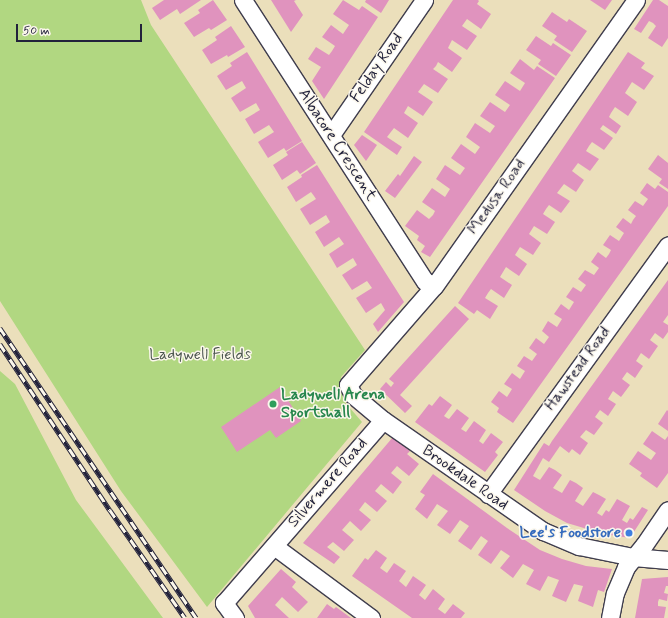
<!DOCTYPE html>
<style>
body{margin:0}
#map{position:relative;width:668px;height:618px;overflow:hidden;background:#ebdfbb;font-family:Mynerve,sans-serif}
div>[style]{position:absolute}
.green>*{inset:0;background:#b1d781}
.building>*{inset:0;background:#e093be}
.roads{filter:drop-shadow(1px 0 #403e4e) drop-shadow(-1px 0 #403e4e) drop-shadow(0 1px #403e4e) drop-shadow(0 -1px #403e4e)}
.minor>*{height:17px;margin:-8.5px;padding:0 8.5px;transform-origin:8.5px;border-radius:8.5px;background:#fff}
.rail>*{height:4.5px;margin-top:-2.25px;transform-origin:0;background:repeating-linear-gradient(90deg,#fbf7ec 0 9px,#22223b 0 18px);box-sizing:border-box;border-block:1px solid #22223b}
.dots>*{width:11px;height:11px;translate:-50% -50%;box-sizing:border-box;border:2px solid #fbf7ec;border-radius:50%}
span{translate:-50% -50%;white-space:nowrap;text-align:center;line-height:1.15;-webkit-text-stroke:3px #fbf7ec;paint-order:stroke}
.street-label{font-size:16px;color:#22223b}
.park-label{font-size:16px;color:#4d5850}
.leisure-label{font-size:16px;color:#27864d;font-weight:700}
.left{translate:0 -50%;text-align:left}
.shop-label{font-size:16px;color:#366cbe;font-weight:700}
.right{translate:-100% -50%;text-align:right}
.scale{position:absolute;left:16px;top:24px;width:126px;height:18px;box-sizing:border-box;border:2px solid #22223b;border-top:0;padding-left:5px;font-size:12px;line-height:14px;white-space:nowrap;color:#22223b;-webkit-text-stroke:3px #fbf7ec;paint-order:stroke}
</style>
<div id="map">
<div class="green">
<i style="clip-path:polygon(0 0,141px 0,151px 25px,365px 350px,341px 377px,343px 400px,362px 422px,207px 607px,121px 491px,0 301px)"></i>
<i style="clip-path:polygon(0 371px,15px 384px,76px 500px,163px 618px,0 618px)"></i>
</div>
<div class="building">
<i style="clip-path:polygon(164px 0,201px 0,180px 14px,177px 9px,160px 20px,152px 8px)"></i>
<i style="clip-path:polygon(213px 0,227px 20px,211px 30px,209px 28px,194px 37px,184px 23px,200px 13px,198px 10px)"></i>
<i style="clip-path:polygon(271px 0,296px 0,294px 1px,303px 15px,291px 32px)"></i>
<i style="clip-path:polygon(343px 0,359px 10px,362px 6px,378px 17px,324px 99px,312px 81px,321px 67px,308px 59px,316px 47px,329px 55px,332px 51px,335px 46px,322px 37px,331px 25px,343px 34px,349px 25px,333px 14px)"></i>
<i style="clip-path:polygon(366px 0,389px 0,381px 13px,365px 2px)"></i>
<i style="clip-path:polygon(453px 0,478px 0,479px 1px,477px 4px,491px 14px,481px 29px,467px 19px,462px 26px,477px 36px,467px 50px,452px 40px,448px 48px,462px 58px,452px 72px,438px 62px,436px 66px,433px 69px,448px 79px,438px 93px,424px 84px,418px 92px,433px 102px,423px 116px,408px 106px,404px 113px,418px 123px,408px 138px,394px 128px,387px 137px,402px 147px,397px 155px,364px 132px)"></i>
<i style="clip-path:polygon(590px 0,612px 0,605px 10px)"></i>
<i style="clip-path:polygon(653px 0,659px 0,668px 6px,668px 38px,662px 47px,648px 38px,656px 26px,653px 23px,649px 21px,641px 33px,634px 29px)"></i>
<i style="clip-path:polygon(552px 12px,567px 22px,569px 19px,587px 31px,572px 52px,554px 40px,557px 36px,542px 26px)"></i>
<i style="clip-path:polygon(231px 26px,245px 47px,228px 57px,227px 55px,211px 64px,202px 50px,217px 40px,215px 37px)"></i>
<i style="clip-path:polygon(536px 36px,551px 46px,553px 43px,571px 55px,556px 76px,538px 64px,541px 60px,526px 50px)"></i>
<i style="clip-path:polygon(247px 52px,302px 141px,286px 151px,284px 148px,268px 158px,258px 142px,274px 132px,269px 125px,254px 134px,245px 119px,260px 110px,256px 103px,240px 112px,231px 98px,246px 88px,242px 81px,226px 90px,217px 76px,232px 66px,230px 63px)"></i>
<i style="clip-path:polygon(628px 52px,645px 63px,641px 68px,654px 76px,644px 90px,632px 82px,625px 93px,637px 102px,628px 116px,615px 107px,611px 113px,609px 117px,621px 126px,616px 134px,603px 125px,600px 129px,613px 138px,604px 150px,592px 142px,589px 146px,586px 151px,599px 159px,590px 171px,578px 163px,572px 171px,584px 180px,576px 192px,564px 184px,557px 193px,570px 201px,561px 213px,549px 205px,546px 209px,543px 214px,555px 222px,547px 234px,534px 226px,529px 234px,541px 243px,533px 255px,520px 247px,515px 255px,527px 264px,519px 276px,506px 267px,500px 277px,512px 285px,504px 298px,491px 289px,488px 293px,485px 298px,498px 306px,490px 319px,477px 310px,474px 314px,458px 303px)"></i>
<i style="clip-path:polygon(520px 59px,534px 70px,537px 66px,555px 78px,430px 257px,421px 252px,425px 246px,417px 240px,419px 236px,405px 226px,417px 210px,429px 219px,433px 215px,435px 211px,422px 202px,432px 188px,445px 197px,450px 189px,436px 179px,445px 165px,460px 175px,465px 168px,451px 158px,461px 144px,475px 154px,480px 147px,466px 137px,475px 123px,490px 133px,495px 126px,480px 116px,490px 102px,505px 112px,510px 105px,495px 95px,505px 81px,520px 91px,525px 83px,510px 73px)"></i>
<i style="clip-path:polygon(362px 135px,377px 145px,366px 161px,354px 145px)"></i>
<i style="clip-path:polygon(302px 142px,316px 163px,300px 174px,297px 170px,282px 180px,273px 165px,288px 155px,286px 152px)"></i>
<i style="clip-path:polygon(658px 155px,668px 163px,668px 189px,659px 183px,662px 179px,648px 169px)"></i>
<i style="clip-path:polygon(414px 156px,422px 162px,395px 198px,385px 191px,398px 174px,400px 176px)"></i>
<i style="clip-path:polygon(317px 165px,404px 302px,378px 332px,373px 324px,385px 310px,381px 303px,366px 313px,356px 298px,372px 288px,367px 281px,352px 290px,342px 275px,357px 265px,353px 258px,337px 268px,329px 254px,344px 244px,339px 237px,324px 247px,315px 232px,330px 222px,326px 215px,310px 225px,300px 209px,316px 199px,314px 196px,311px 192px,296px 202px,287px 187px,302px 177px,301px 175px)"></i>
<i style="clip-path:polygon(647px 183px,655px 189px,658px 185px,668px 192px,668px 206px,513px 423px,497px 412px,499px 408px,491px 402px,499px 391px,507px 397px,512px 389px,504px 384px,512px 373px,520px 379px,525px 371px,517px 366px,524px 356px,532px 361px,537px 354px,529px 348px,536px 338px,544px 344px,549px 337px,542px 331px,548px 321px,557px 327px,562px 319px,554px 314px,561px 304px,569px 310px,574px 302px,566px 297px,573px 287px,581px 292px,586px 285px,578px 279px,585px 270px,594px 275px,599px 268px,591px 262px,598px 252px,606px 258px,609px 254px,611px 250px,603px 245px,610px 235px,619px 241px,624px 233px,616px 227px,623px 218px,631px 224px,633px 220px,636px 216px,628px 210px,635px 201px,643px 206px,648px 199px,640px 193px)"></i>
<i style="clip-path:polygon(668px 280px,668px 315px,663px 322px,668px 325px,668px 332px,663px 339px,655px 333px,650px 340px,658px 346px,649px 359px,641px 353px,636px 361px,643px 366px,635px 378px,627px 372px,622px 379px,630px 385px,621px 397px,613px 391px,608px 399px,616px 404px,608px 416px,600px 410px,595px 417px,603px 423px,594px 435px,586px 430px,580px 437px,588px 443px,580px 455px,572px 449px,569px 453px,560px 446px,549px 462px,543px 458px,533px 476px,540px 480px,549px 467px,555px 470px,562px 475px,553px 488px,562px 493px,570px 480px,576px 483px,583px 488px,575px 501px,583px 506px,593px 492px,599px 495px,606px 499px,597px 513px,602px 516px,606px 510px,609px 512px,617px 499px,630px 506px,622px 520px,627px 523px,630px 518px,633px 520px,642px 507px,648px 510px,630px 538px,604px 534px,567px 523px,545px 511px,514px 490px,544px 443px,549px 446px,552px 441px)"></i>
<i style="clip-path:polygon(455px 306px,469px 319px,400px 395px,412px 406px,405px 413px,380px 389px,386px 382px,391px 387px,394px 383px,389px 379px)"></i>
<i style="clip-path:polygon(280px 387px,301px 421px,276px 438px,270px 430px,237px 452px,221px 427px)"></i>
<i style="clip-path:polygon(440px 396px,452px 405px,444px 416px,447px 418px,449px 419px,457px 409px,469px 418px,461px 429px,466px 432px,474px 421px,486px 430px,479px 441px,483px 444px,491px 433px,503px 442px,495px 452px,498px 455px,485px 472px,415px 422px,429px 404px,432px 406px)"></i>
<i style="clip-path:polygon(667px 410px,668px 411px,668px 431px,658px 424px)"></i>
<i style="clip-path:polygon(652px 431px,665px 440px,668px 436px,668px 473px,657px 488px,640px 476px,642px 473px,629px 464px,638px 451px,651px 460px,656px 453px,643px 444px)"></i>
<i style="clip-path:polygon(393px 437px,410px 451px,407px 454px,419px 464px,409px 476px,397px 466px,391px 473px,402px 482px,393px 494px,381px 484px,375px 491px,387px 501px,377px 512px,365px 502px,359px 510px,371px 520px,361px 531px,350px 521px,342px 530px,354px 540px,344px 551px,333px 542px,327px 547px,340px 557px,334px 564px,303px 543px)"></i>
<i style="clip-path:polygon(433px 474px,507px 528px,540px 550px,562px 559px,586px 566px,612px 569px,604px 592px,598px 590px,593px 607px,578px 601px,583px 586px,574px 584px,566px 602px,552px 596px,559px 580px,548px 576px,540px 591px,526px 584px,534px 570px,523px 564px,513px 578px,500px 568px,510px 556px,501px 550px,491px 564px,478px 555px,488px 541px,481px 536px,471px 550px,458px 541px,469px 526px,460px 520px,450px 534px,437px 525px,448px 511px,437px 504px,427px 519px,415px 509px,425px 495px,420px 492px)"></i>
<i style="clip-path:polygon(376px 550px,387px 558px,380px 568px,387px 573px,394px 563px,406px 571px,399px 581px,406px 587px,413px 576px,426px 585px,419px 595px,425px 600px,433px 589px,445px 599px,438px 609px,445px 614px,453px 604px,465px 613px,461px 618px,412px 618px,352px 576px,365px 558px,368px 560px)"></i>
<i style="clip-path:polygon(281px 569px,296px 582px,292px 587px,308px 602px,298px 612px,282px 597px,275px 605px,289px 618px,255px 618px,248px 606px)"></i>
<i style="clip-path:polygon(668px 577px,668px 586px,666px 586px,664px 593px,668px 594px,667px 601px,659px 599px,658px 602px,658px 606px,666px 607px,664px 618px,635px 618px,642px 579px)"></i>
<i style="clip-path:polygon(327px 604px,334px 609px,336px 607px,351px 618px,317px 618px)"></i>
</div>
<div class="roads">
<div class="minor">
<i style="left:243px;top:0;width:335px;rotate:57.1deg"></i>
<i style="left:425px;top:281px;width:10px;rotate:29deg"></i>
<i style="left:636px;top:0;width:350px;rotate:125.2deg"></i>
<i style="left:434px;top:286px;width:131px;rotate:131deg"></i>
<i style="left:348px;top:385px;width:11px;rotate:63deg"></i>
<i style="left:353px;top:395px;width:39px;rotate:40deg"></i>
<i style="left:383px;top:420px;width:195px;rotate:34.8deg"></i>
<i style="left:543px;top:531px;width:39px;rotate:23deg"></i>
<i style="left:579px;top:546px;width:55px;rotate:11.5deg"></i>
<i style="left:633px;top:557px;width:35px;rotate:5deg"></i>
<i style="left:331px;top:135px;width:164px;rotate:-55.4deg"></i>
<i style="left:488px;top:494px;width:307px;rotate:-54.1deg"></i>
<i style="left:274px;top:546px;width:121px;rotate:36.6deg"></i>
<i style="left:235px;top:618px;width:19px;rotate:-126deg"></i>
<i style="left:224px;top:603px;width:242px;rotate:-49deg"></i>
<i style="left:610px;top:618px;width:25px;rotate:-79deg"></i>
<i style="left:615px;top:593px;width:28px;rotate:-67deg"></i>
<i style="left:626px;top:567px;width:28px;rotate:-51deg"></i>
<i style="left:644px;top:545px;width:42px;rotate:-55.6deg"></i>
</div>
</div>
<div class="rail">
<i style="left:0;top:328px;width:350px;rotate:55.9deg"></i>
<i style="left:0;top:344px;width:199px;rotate:56.5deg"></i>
<i style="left:110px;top:510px;width:131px;rotate:55.2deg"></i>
</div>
<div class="dots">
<i style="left:273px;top:404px;background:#2e9e5b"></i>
<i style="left:629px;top:533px;background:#3f7fe0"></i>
</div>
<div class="street-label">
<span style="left:377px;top:68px;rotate:-55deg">Felday Road</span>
<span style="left:337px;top:145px;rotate:57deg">Albacore Crescent</span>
<span style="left:497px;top:197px;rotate:-55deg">Medusa Road</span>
<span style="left:578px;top:369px;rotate:-54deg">Hawstead Road</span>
<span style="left:465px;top:478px;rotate:35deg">Brookdale Road</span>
<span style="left:328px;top:483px;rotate:-49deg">Silvermere Road</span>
</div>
<div class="park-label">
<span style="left:200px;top:355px">Ladywell Fields</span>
</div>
<div class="leisure-label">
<span class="left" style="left:281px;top:404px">Ladywell Arena<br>Sportshall</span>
</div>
<div class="shop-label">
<span class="right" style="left:621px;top:533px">Lee's Foodstore</span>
</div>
<div class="scale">50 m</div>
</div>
